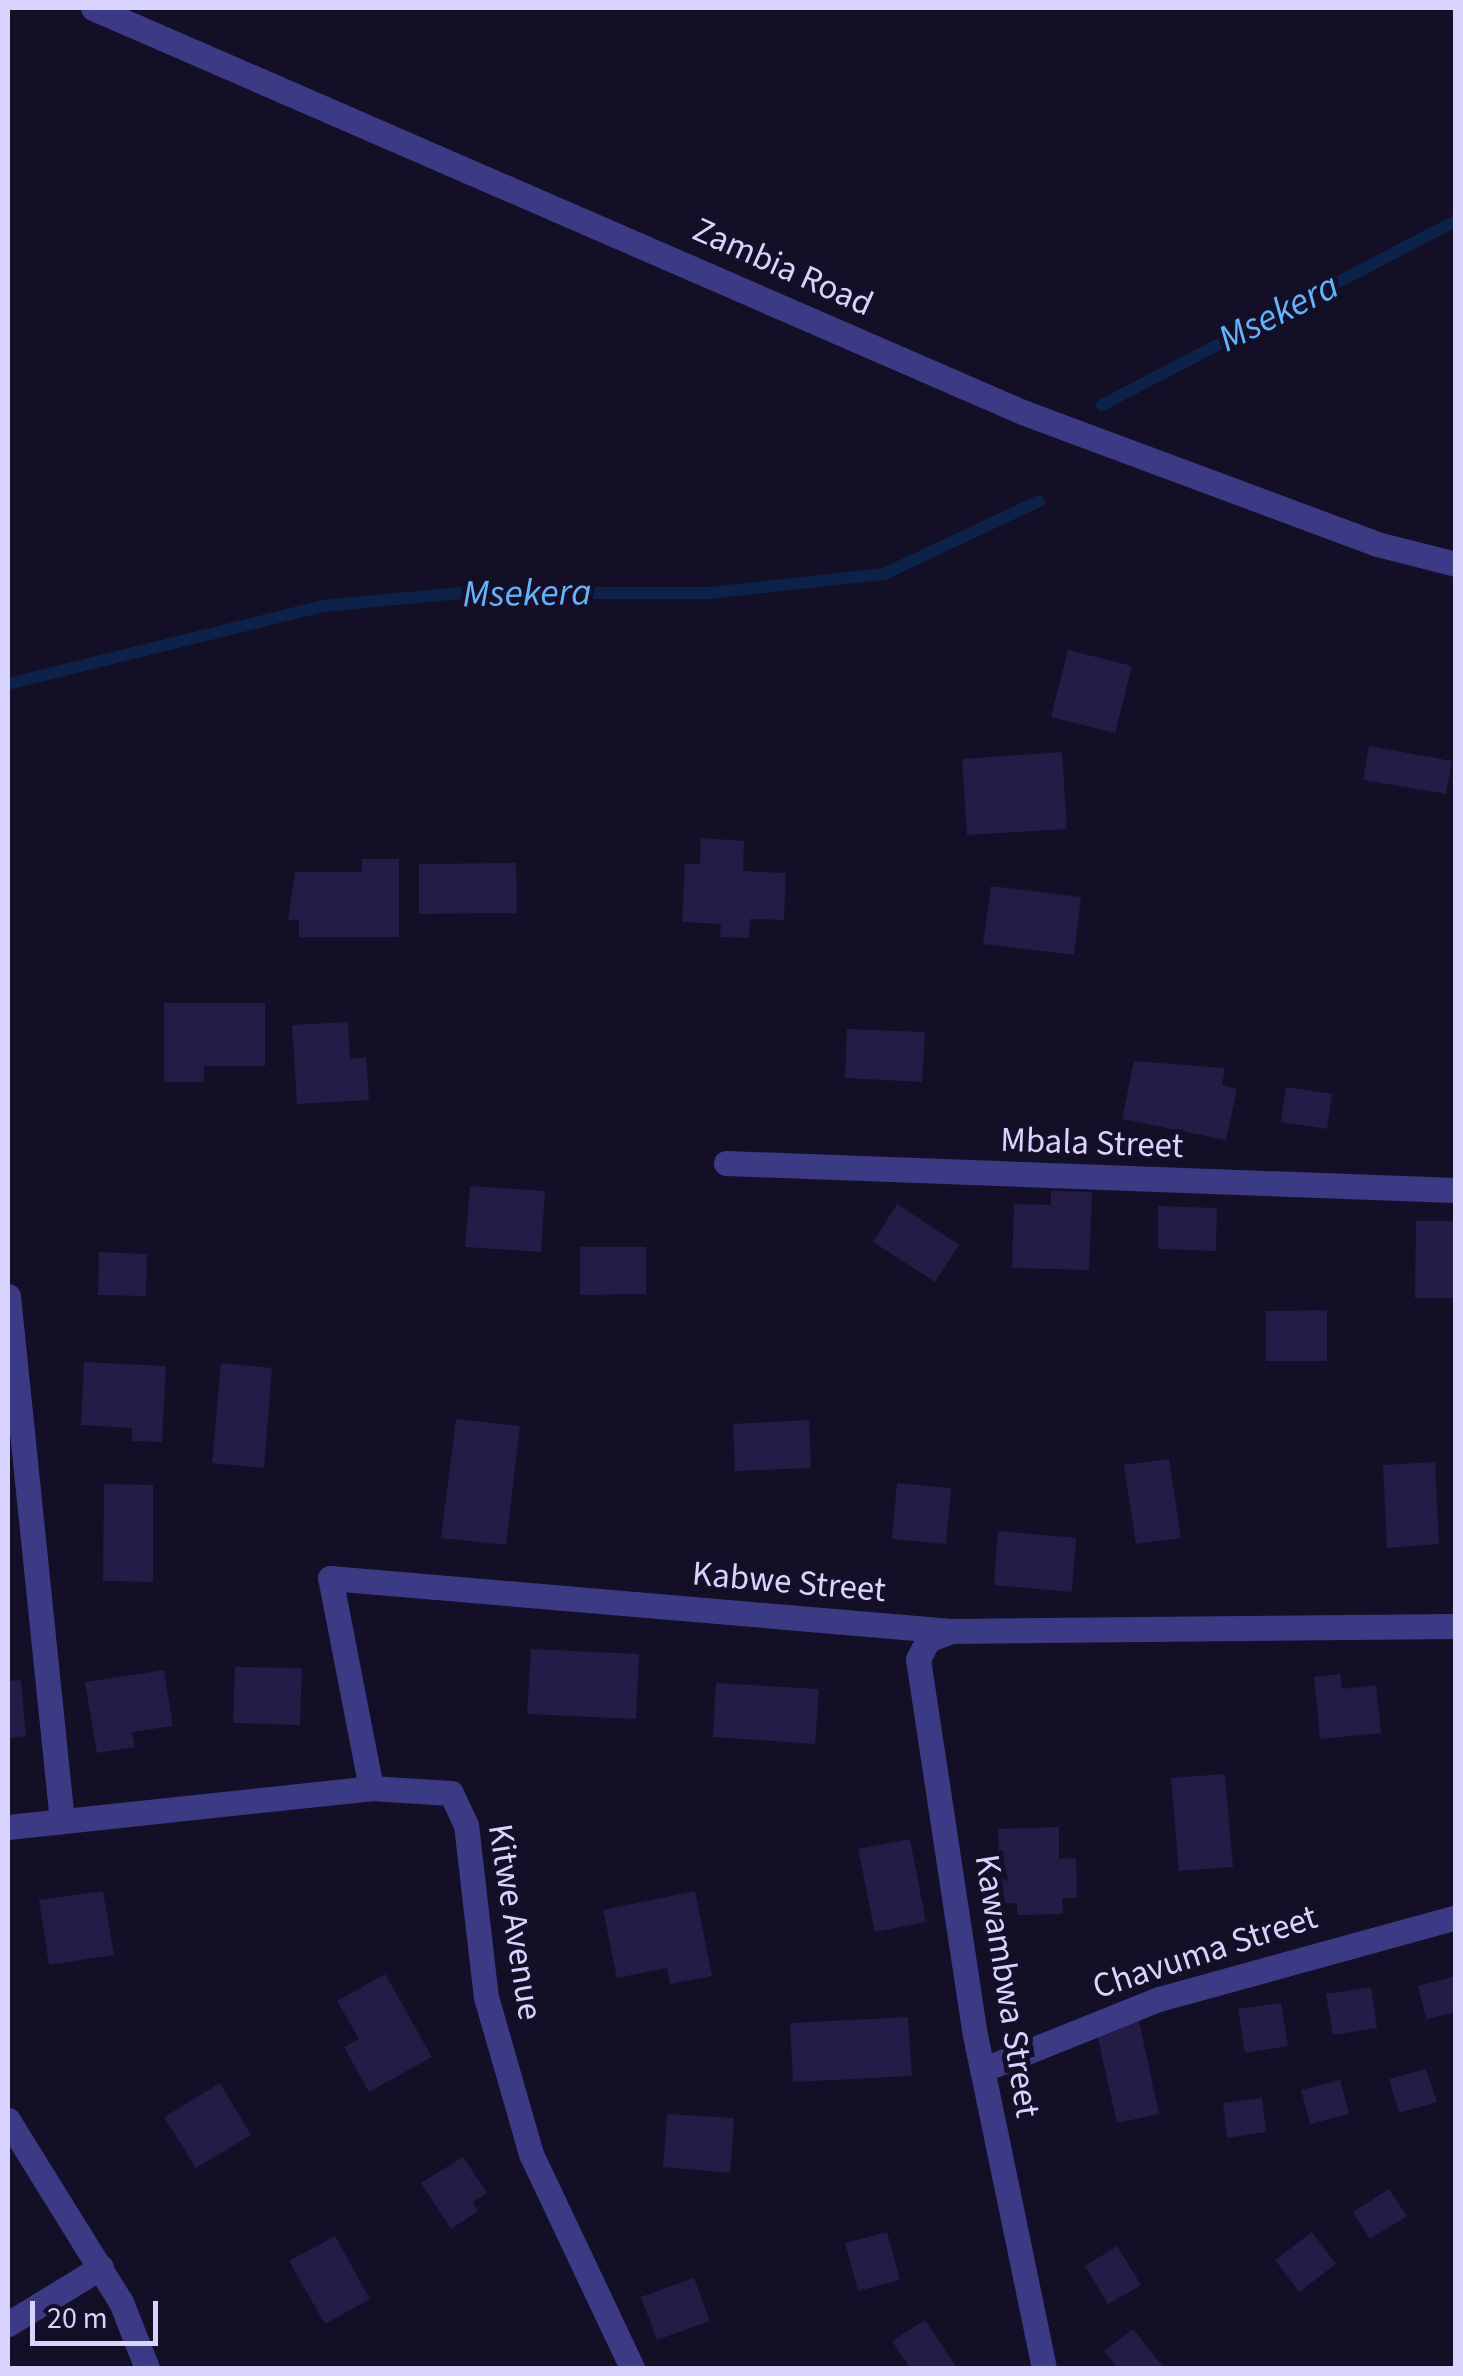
<!DOCTYPE html>
<style>
body{margin:0}
#map{position:relative;width:1463px;height:2376px;overflow:hidden;background:#130f26;font-family:"Source Sans 3",sans-serif}
div>[style]{position:absolute}
.stream>*{height:12px;margin:-6px;padding:0 6px;transform-origin:6px;border-radius:6px;background:#0c2248}
.building>*{inset:0;background:#241b47}
.minor>*{height:25px;margin:-12.5px;padding:0 12.5px;transform-origin:12.5px;border-radius:12.5px;background:#3d3a85}
span{translate:-50% -50%;white-space:nowrap;text-align:center;line-height:1.15;-webkit-text-stroke:10px #130f26;paint-order:stroke}
.street-label{font-size:35px;color:#d9d4ff}
.water-label{font-size:38px;color:#62b6ff;font-style:italic}
.frame{position:absolute;inset:0;border:10px solid #d9d4ff;pointer-events:none}
.scale{position:absolute;left:30px;top:2301px;width:128px;height:45px;box-sizing:border-box;border:5px solid #d9d4ff;border-top:0;padding-left:12px;font-size:30px;line-height:35px;white-space:nowrap;color:#d9d4ff;-webkit-text-stroke:8px #130f26;paint-order:stroke}
</style>
<div id="map">
<div class="stream">
<i style="left:1102px;top:405px;width:399px;rotate:-27.5deg"></i>
<i style="left:8px;top:684px;width:325px;rotate:-13.9deg"></i>
<i style="left:323px;top:606px;width:138px;rotate:-5.4deg"></i>
<i style="left:460px;top:593px;width:249px"></i>
<i style="left:709px;top:593px;width:176px;rotate:-6.2deg"></i>
<i style="left:884px;top:574px;width:171px;rotate:-25.2deg"></i>
</div>
<div class="building">
<i style="clip-path:polygon(1068px 650px,1132px 666px,1115px 733px,1051px 717px)"></i>
<i style="clip-path:polygon(1369px 746px,1452px 761px,1446px 794px,1363px 780px)"></i>
<i style="clip-path:polygon(1062px 752px,1067px 829px,967px 835px,962px 759px)"></i>
<i style="clip-path:polygon(701px 838px,744px 841px,743px 871px,786px 873px,784px 920px,750px 919px,749px 938px,720px 937px,721px 924px,682px 922px,685px 864px,700px 864px)"></i>
<i style="clip-path:polygon(362px 859px,399px 859px,399px 937px,299px 937px,299px 920px,288px 920px,295px 872px,362px 872px)"></i>
<i style="clip-path:polygon(516px 863px,517px 913px,419px 914px,419px 864px)"></i>
<i style="clip-path:polygon(991px 886px,1081px 897px,1074px 955px,983px 944px)"></i>
<i style="clip-path:polygon(164px 1003px,265px 1003px,265px 1066px,204px 1066px,204px 1082px,164px 1082px)"></i>
<i style="clip-path:polygon(348px 1022px,350px 1059px,366px 1057px,369px 1100px,297px 1104px,292px 1025px)"></i>
<i style="clip-path:polygon(847px 1029px,925px 1032px,922px 1082px,845px 1078px)"></i>
<i style="clip-path:polygon(1134px 1061px,1225px 1068px,1222px 1085px,1237px 1089px,1226px 1140px,1122px 1119px)"></i>
<i style="clip-path:polygon(1286px 1087px,1332px 1094px,1327px 1129px,1281px 1122px)"></i>
<i style="clip-path:polygon(470px 1186px,545px 1191px,541px 1252px,465px 1247px)"></i>
<i style="clip-path:polygon(1051px 1191px,1092px 1192px,1089px 1270px,1012px 1268px,1014px 1204px,1051px 1205px)"></i>
<i style="clip-path:polygon(897px 1204px,959px 1245px,935px 1282px,873px 1242px)"></i>
<i style="clip-path:polygon(1158px 1206px,1217px 1208px,1216px 1251px,1158px 1249px)"></i>
<i style="clip-path:polygon(1416px 1221px,1456px 1221px,1456px 1298px,1415px 1298px)"></i>
<i style="clip-path:polygon(580px 1247px,646px 1247px,646px 1294px,580px 1295px)"></i>
<i style="clip-path:polygon(99px 1252px,147px 1254px,146px 1296px,98px 1295px)"></i>
<i style="clip-path:polygon(1327px 1310px,1327px 1361px,1266px 1361px,1266px 1311px)"></i>
<i style="clip-path:polygon(84px 1362px,166px 1366px,162px 1442px,132px 1441px,132px 1428px,81px 1425px)"></i>
<i style="clip-path:polygon(221px 1363px,272px 1368px,264px 1468px,212px 1463px)"></i>
<i style="clip-path:polygon(456px 1419px,520px 1426px,506px 1545px,441px 1538px)"></i>
<i style="clip-path:polygon(809px 1420px,811px 1468px,735px 1471px,733px 1424px)"></i>
<i style="clip-path:polygon(1169px 1459px,1181px 1538px,1136px 1544px,1124px 1465px)"></i>
<i style="clip-path:polygon(1435px 1462px,1439px 1544px,1387px 1548px,1383px 1465px)"></i>
<i style="clip-path:polygon(897px 1483px,951px 1488px,946px 1544px,892px 1539px)"></i>
<i style="clip-path:polygon(104px 1484px,153px 1485px,153px 1582px,103px 1581px)"></i>
<i style="clip-path:polygon(998px 1531px,1076px 1538px,1072px 1592px,994px 1585px)"></i>
<i style="clip-path:polygon(531px 1649px,639px 1654px,636px 1719px,527px 1714px)"></i>
<i style="clip-path:polygon(235px 1667px,302px 1668px,300px 1725px,233px 1723px)"></i>
<i style="clip-path:polygon(164px 1670px,173px 1726px,132px 1732px,135px 1747px,97px 1753px,85px 1682px)"></i>
<i style="clip-path:polygon(1340px 1674px,1342px 1689px,1376px 1685px,1381px 1733px,1320px 1739px,1314px 1677px)"></i>
<i style="clip-path:polygon(21px 1680px,26px 1736px,8px 1738px,8px 1681px)"></i>
<i style="clip-path:polygon(716px 1683px,819px 1689px,815px 1744px,713px 1737px)"></i>
<i style="clip-path:polygon(1225px 1774px,1233px 1867px,1179px 1871px,1171px 1778px)"></i>
<i style="clip-path:polygon(1059px 1827px,1059px 1859px,1076px 1858px,1077px 1898px,1062px 1898px,1063px 1914px,1017px 1915px,1017px 1903px,1000px 1904px,998px 1829px)"></i>
<i style="clip-path:polygon(910px 1839px,926px 1922px,875px 1932px,858px 1849px)"></i>
<i style="clip-path:polygon(103px 1891px,114px 1955px,49px 1965px,39px 1900px)"></i>
<i style="clip-path:polygon(695px 1891px,712px 1976px,670px 1984px,667px 1968px,617px 1978px,603px 1910px)"></i>
<i style="clip-path:polygon(385px 1974px,432px 2057px,369px 2092px,344px 2047px,359px 2039px,337px 2001px)"></i>
<i style="clip-path:polygon(1456px 1976px,1456px 2012px,1426px 2019px,1418px 1986px)"></i>
<i style="clip-path:polygon(1371px 1987px,1377px 2028px,1333px 2035px,1326px 1994px)"></i>
<i style="clip-path:polygon(1281px 2003px,1288px 2046px,1245px 2053px,1238px 2009px)"></i>
<i style="clip-path:polygon(908px 2017px,912px 2076px,793px 2082px,790px 2023px)"></i>
<i style="clip-path:polygon(1139px 2021px,1159px 2114px,1117px 2123px,1096px 2030px)"></i>
<i style="clip-path:polygon(1426px 2069px,1437px 2102px,1399px 2113px,1389px 2079px)"></i>
<i style="clip-path:polygon(1340px 2080px,1349px 2114px,1310px 2124px,1301px 2090px)"></i>
<i style="clip-path:polygon(220px 2083px,251px 2135px,196px 2168px,164px 2117px)"></i>
<i style="clip-path:polygon(1262px 2098px,1266px 2132px,1227px 2138px,1223px 2103px)"></i>
<i style="clip-path:polygon(667px 2114px,734px 2118px,730px 2173px,663px 2167px)"></i>
<i style="clip-path:polygon(463px 2157px,487px 2193px,473px 2202px,478px 2211px,451px 2229px,421px 2183px)"></i>
<i style="clip-path:polygon(1389px 2189px,1407px 2216px,1370px 2239px,1353px 2212px)"></i>
<i style="clip-path:polygon(887px 2232px,900px 2280px,858px 2291px,845px 2243px)"></i>
<i style="clip-path:polygon(1312px 2232px,1336px 2264px,1299px 2292px,1275px 2260px)"></i>
<i style="clip-path:polygon(335px 2236px,370px 2299px,325px 2324px,289px 2261px)"></i>
<i style="clip-path:polygon(1117px 2246px,1141px 2285px,1108px 2304px,1085px 2266px)"></i>
<i style="clip-path:polygon(694px 2278px,710px 2321px,657px 2340px,641px 2297px)"></i>
<i style="clip-path:polygon(925px 2320px,957px 2368px,910px 2368px,892px 2341px)"></i>
<i style="clip-path:polygon(1133px 2329px,1164px 2368px,1118px 2368px,1104px 2351px)"></i>
</div>
<div class="minor">
<i style="left:93px;top:8px;width:1016px;rotate:23.49deg"></i>
<i style="left:1025px;top:413px;width:376px;rotate:20.4deg"></i>
<i style="left:1377px;top:544px;width:81px;rotate:14.2deg"></i>
<i style="left:726px;top:1163px;width:730px;rotate:2.12deg"></i>
<i style="left:8px;top:1296px;width:528px;rotate:84.13deg"></i>
<i style="left:951px;top:1631px;width:25px;rotate:159deg"></i>
<i style="left:928px;top:1640px;width:21px;rotate:118deg"></i>
<i style="left:918px;top:1659px;width:380px;rotate:81.4deg"></i>
<i style="left:975px;top:2035px;width:340px;rotate:78.3deg"></i>
<i style="left:371px;top:1788px;width:214px;rotate:-101deg"></i>
<i style="left:330px;top:1578px;width:623px;rotate:4.88deg"></i>
<i style="left:951px;top:1631px;width:505px;rotate:-0.57deg"></i>
<i style="left:8px;top:1827px;width:365px;rotate:-6.1deg"></i>
<i style="left:371px;top:1788px;width:80px;rotate:3.6deg"></i>
<i style="left:451px;top:1793px;width:35px;rotate:65deg"></i>
<i style="left:466px;top:1825px;width:173px;rotate:83.4deg"></i>
<i style="left:486px;top:1997px;width:163px;rotate:74deg"></i>
<i style="left:531px;top:2154px;width:237px;rotate:64.7deg"></i>
<i style="left:982px;top:2070px;width:191px;rotate:-21.9deg"></i>
<i style="left:1159px;top:1999px;width:308px;rotate:-15.4deg"></i>
<i style="left:8px;top:2120px;width:214px;rotate:58.2deg"></i>
<i style="left:121px;top:2302px;width:71px;rotate:68.5deg"></i>
<i style="left:8px;top:2324px;width:109px;rotate:-31.5deg"></i>
</div>
<div class="street-label">
<span style="left:783px;top:267px;rotate:24deg">Zambia Road</span>
<span style="left:1092px;top:1143px;rotate:2deg">Mbala Street</span>
<span style="left:789px;top:1582px;rotate:5deg">Kabwe Street</span>
<span style="left:515px;top:1922px;rotate:81deg">Kitwe Avenue</span>
<span style="left:1205px;top:1952px;rotate:-18deg">Chavuma Street</span>
<span style="left:1007px;top:1986px;rotate:81deg">Kawambwa Street</span>
</div>
<div class="water-label">
<span style="left:1279px;top:313px;rotate:-27deg">Msekera</span>
<span style="left:527px;top:594px;rotate:-1deg">Msekera</span>
</div>
<div class="frame"></div>
<div class="scale">20 m</div>
</div>
